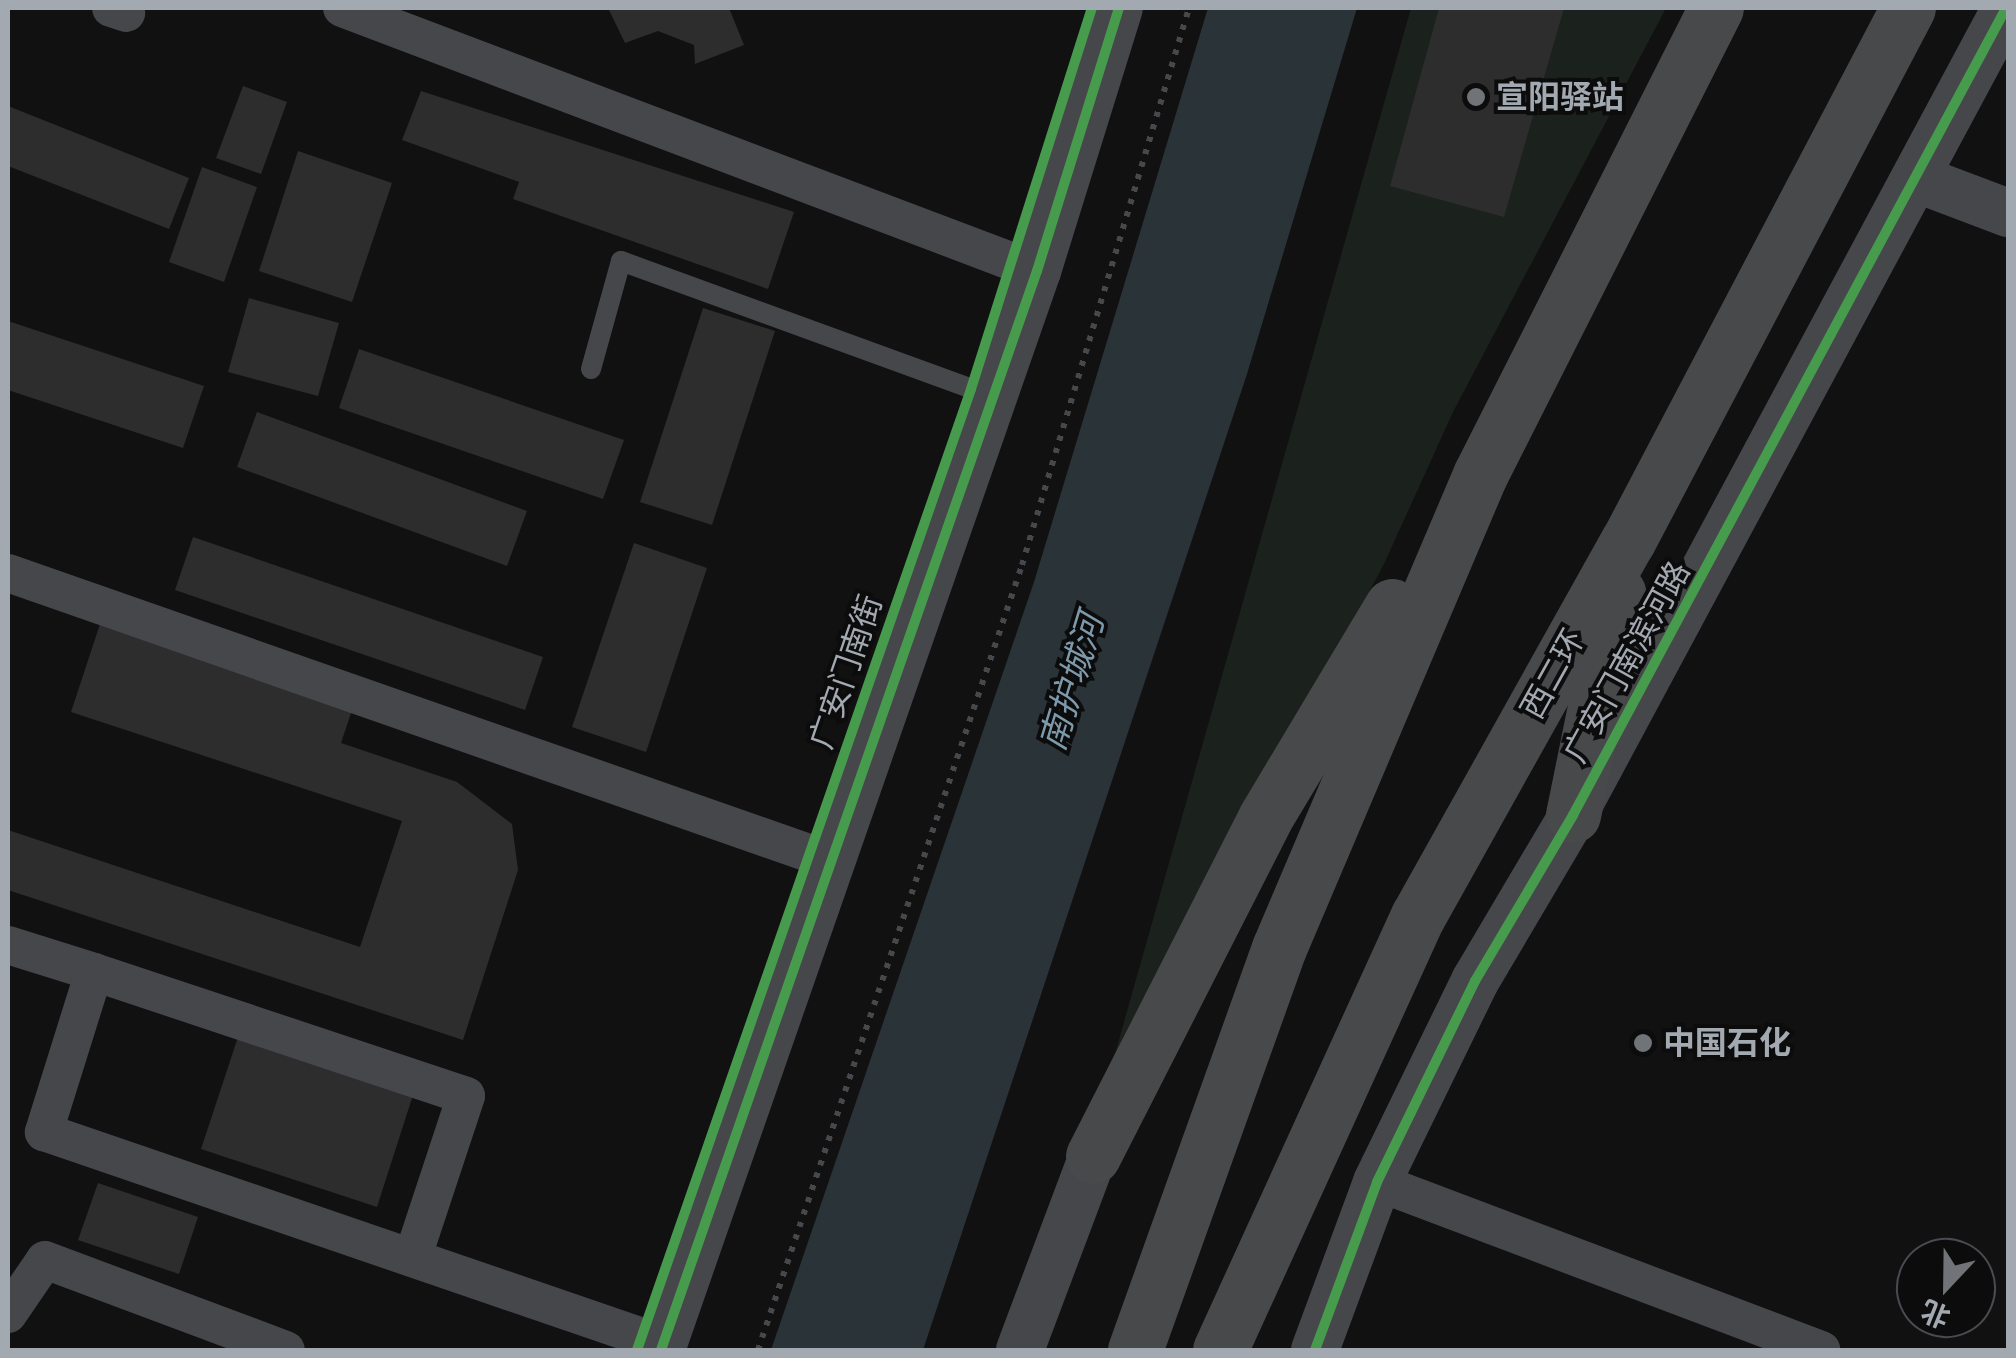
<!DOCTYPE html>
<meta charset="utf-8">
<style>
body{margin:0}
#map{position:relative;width:2016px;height:1358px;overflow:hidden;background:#111112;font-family:Inter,"Noto Sans SC",sans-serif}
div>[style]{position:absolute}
.green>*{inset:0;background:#1b211c}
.water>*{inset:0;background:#2a3337}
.building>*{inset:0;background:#2d2d2e}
.path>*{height:6px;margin-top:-3px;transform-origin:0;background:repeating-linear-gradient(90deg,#47484b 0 5px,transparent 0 13px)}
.service>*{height:20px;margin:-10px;padding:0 10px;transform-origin:10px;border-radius:10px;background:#45474a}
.minor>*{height:38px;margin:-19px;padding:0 19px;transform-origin:19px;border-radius:19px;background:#45474a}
.tertiary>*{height:48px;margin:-24px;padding:0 24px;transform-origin:24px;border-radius:24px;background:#45474a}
.trunk>*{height:55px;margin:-27.5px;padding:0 27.5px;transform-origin:27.5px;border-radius:27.5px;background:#48494b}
.cycleway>*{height:10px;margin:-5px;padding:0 5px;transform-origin:5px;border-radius:5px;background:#469c4c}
.dots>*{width:28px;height:28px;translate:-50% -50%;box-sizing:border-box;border:5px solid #0c0c0d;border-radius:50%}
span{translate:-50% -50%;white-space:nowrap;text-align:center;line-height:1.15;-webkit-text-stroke:8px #0c0c0d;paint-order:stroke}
.poi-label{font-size:32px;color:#a3a9b1;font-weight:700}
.left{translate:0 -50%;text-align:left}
.street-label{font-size:32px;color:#a3a9b1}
.water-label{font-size:35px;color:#7d99aa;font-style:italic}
.frame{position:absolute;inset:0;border:10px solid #a3a9b1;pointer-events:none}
.north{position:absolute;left:1896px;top:1238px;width:100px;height:100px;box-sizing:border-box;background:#0c0c0d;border:2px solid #484b4f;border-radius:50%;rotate:202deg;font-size:28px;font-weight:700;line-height:40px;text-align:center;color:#a3a9b1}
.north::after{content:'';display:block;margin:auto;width:35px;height:45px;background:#707479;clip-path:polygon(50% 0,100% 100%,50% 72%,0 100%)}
</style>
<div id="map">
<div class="green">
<i style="clip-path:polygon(1411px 8px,1666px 8px,1453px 412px,1384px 564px,1107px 1082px)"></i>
</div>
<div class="water">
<i style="clip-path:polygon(1208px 8px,1357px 8px,1247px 374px,923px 1350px,771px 1350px,1034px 582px)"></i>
</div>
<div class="building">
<i style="clip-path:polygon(608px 8px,729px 8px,744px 45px,695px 64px,694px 45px,658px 31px,625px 43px)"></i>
<i style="clip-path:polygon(1439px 8px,1564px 8px,1504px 217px,1390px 186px)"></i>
<i style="clip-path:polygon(243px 86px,287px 102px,261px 174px,216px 158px)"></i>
<i style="clip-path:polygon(421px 91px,794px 212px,768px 289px,513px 199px,519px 182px,402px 140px)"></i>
<i style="clip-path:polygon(8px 106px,189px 178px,169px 229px,8px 166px)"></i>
<i style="clip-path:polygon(298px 151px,392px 183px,352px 302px,259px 271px)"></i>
<i style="clip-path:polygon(202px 167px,257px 187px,224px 282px,169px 262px)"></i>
<i style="clip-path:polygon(249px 298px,339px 323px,318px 396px,228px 372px)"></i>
<i style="clip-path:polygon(703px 308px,775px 331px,712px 525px,640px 502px)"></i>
<i style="clip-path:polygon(8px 321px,204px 386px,183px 448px,8px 390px)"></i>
<i style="clip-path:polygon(359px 349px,624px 440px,603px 499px,339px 408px)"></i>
<i style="clip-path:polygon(257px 412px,527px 511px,507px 566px,237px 467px)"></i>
<i style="clip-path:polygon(193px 537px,543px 657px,525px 710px,175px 590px)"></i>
<i style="clip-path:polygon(634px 543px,707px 568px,646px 752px,572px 727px)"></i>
<i style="clip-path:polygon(102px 618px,355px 701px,341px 743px,457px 782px,512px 824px,518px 870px,463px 1040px,8px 890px,8px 830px,360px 947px,402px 821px,71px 712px)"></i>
<i style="clip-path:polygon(238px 1037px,413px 1095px,377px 1207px,201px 1149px)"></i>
<i style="clip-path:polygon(98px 1183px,198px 1217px,179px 1274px,78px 1240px)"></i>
</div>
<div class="path">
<i style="left:758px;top:1350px;width:828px;rotate:-71.41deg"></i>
<i style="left:1022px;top:565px;width:581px;rotate:-73.31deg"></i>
</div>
<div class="service">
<i style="left:591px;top:369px;width:112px;rotate:-74.5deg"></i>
<i style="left:621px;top:261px;width:397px;rotate:20deg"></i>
</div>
<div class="minor">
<i style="left:111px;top:8px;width:16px;rotate:18deg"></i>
<i style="left:342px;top:8px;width:743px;rotate:20.73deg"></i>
<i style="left:8px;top:573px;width:873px;rotate:19.27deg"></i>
<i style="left:8px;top:945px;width:90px;rotate:17.4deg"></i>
<i style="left:94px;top:972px;width:168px;rotate:107.4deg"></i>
<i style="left:44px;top:1132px;width:654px;rotate:18.91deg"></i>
<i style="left:94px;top:972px;width:392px;rotate:18.4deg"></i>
<i style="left:466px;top:1096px;width:165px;rotate:108.3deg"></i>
<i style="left:1377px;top:1182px;width:475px;rotate:20.7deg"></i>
<i style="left:8px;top:1314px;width:65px;rotate:-55.6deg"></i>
<i style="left:45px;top:1260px;width:257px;rotate:20.5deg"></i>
</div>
<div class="tertiary">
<i style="left:1918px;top:179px;width:96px;rotate:20.7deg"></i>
<i style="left:661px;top:1350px;width:1143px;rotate:-70.79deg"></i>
<i style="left:1037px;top:271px;width:275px;rotate:-72.7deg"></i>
<i style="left:1020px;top:1350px;width:207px;rotate:-69.4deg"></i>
<i style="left:1315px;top:1350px;width:179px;rotate:-69.7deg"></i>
<i style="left:1377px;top:1182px;width:224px;rotate:-64deg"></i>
<i style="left:1475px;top:981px;width:193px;rotate:-59.4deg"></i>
<i style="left:1573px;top:815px;width:916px;rotate:-61.78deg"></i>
</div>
<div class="trunk">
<i style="left:1573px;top:815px;width:227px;rotate:-78.5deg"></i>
<i style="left:1093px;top:1156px;width:379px;rotate:-63deg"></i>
<i style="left:1265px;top:818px;width:247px;rotate:-59.1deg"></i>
<i style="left:1135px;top:1350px;width:427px;rotate:-70.3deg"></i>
<i style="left:1279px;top:948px;width:514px;rotate:-66.98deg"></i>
<i style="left:1480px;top:475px;width:523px;rotate:-63.19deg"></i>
<i style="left:1220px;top:1350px;width:477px;rotate:-65.5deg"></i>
<i style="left:1418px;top:916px;width:430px;rotate:-60.8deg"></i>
<i style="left:1628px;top:541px;width:602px;rotate:-62.29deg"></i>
</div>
<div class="cycleway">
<i style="left:637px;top:1350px;width:1017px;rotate:-70.83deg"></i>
<i style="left:971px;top:389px;width:400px;rotate:-72.4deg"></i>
<i style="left:661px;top:1350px;width:1143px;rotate:-70.79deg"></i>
<i style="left:1037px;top:271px;width:275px;rotate:-72.7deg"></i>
<i style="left:1315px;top:1350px;width:179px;rotate:-69.7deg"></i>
<i style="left:1377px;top:1182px;width:224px;rotate:-64deg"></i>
<i style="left:1475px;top:981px;width:193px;rotate:-59.4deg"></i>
<i style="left:1573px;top:815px;width:916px;rotate:-61.78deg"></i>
</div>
<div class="dots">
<i style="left:1476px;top:97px;background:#707479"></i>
<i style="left:1643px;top:1043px;background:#707479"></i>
</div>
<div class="poi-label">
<span class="left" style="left:1496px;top:97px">宣阳驿站</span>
<span class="left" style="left:1663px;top:1043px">中国石化</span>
</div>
<div class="street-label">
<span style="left:1627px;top:662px;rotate:-61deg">广安门南滨河路</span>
<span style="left:846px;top:672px;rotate:-71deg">广安门南街</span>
<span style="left:1553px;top:674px;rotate:-61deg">西二环</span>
</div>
<div class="water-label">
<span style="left:1071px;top:682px;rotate:-73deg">南护城河</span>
</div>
<div class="frame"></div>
<div class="north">北</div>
</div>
